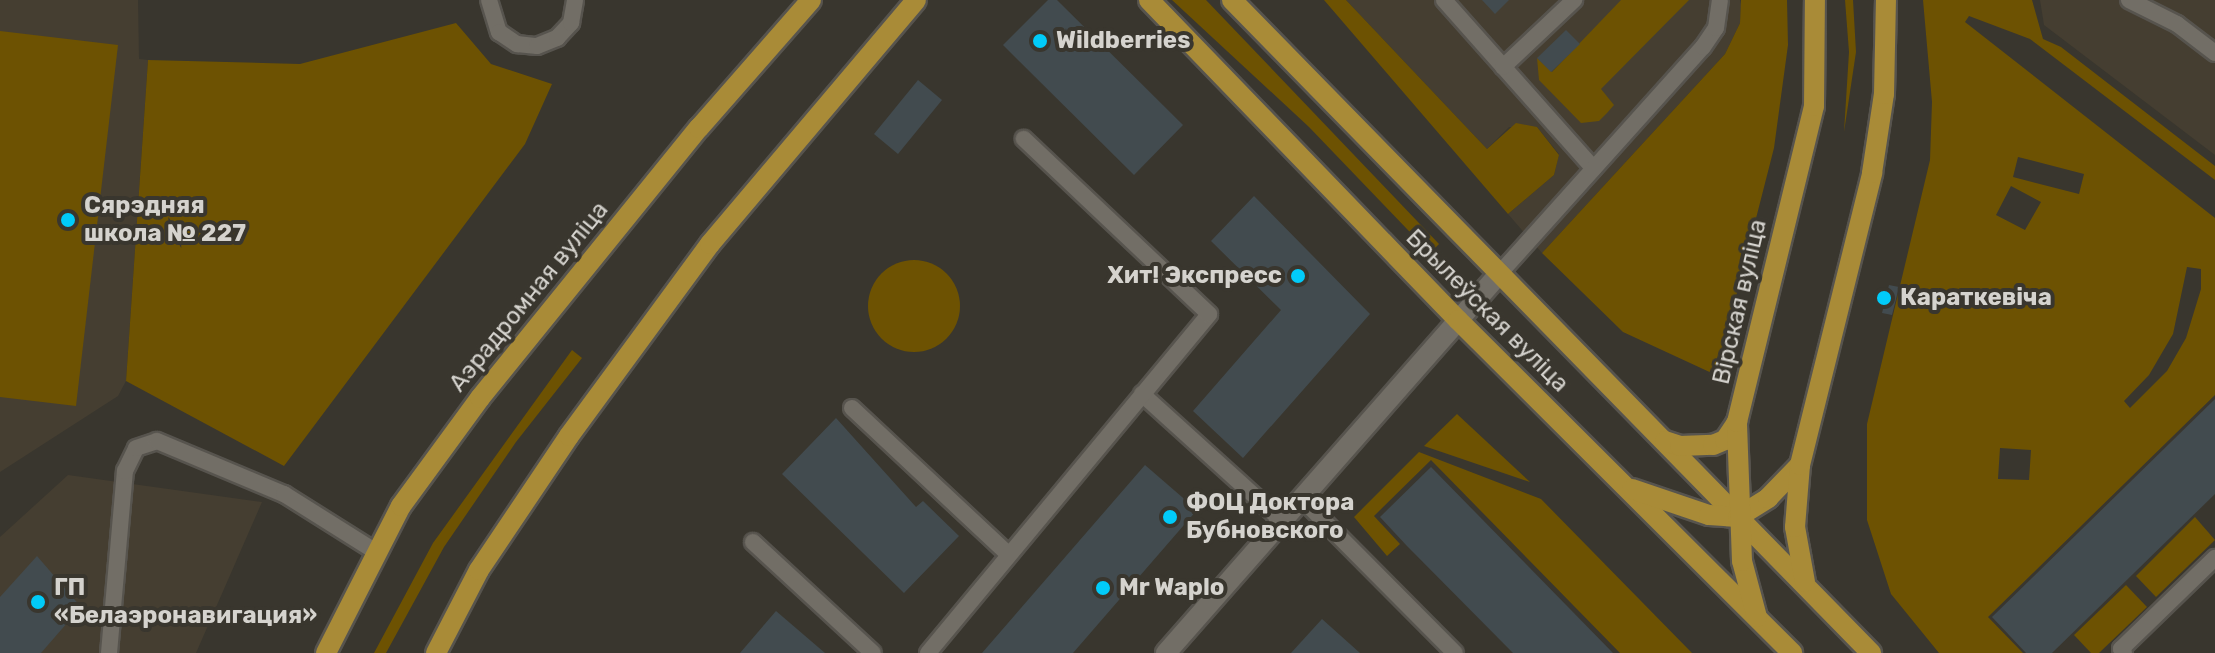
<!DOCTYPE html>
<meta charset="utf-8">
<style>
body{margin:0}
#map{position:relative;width:2215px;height:653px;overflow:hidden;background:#39362e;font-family:Rubik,sans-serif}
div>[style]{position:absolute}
.built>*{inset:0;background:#453e31}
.green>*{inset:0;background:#6d5202}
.round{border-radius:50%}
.building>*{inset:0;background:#424b4f}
.roads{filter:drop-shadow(2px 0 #57544e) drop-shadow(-2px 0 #57544e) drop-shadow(0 2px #57544e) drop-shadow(0 -2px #57544e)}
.service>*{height:16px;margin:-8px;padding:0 8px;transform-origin:8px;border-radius:8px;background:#726e66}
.minor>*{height:20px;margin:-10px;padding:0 10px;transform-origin:10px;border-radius:10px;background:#726e66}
.primary>*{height:20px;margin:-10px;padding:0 10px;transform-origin:10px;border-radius:10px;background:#a98b37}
.dots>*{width:22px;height:22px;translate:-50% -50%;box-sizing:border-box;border:4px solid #39362e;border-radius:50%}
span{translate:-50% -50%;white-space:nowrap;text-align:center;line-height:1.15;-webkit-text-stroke:8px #39362e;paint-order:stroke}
.poi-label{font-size:24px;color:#d5d3ce;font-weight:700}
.left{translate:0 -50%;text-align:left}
.right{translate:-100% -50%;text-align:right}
.street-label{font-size:24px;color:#d5d3ce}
</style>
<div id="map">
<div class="built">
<i style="clip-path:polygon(0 0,138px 0,139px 59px,148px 60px,126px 381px,118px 396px,0 472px)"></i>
<i style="clip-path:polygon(1346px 0,1740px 0,1741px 5px,1740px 23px,1725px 54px,1542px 253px,1508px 214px,1554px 175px,1559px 154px,1537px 127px,1509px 127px,1487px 149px)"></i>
<i style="clip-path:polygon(2040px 0,2215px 0,2215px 155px,2044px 25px)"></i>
<i style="clip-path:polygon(68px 475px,262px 502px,196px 653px,0 653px,0 537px)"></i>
</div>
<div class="green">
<i style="clip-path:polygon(1172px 0,1206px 0,1439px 244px,1430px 253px,1309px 127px)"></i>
<i style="clip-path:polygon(1324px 0,1346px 0,1487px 149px,1516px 123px,1537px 127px,1559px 155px,1554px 175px,1508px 214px)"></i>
<i style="clip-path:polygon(1621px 0,1689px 0,1601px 89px,1614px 105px,1607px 113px,1599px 121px,1581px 123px,1539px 80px,1537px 58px,1552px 72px)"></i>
<i style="clip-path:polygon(1741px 0,1787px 0,1788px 45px,1774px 148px,1716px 375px,1623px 332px,1542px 253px,1725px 54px,1740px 23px)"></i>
<i style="clip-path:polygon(1845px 0,1853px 0,1856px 52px,1844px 132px,1849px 52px)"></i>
<i style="clip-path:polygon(evenodd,1923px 0,2032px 0,2043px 39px,2061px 47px,2215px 166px,2215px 180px,2030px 39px,1969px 16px,1965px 22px,2215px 218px,2215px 395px,1988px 617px,2023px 653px,1939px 653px,1891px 594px,1867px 520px,1867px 424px,1930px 160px,1932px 102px,1923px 0,2018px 157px,2084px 174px,2079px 194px,2013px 177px,2018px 157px,1923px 0,2011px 186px,2041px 202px,2025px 230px,1996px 215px,2011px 186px,1923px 0,2187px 267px,2201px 269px,2201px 289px,2186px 338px,2167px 371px,2130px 408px,2124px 401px,2149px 375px,2173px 334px,2187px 267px,1923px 0,2000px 448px,2031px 450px,2029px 480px,1998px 479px,2000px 448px)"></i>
<i style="clip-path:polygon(456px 23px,491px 64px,552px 84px,525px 144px,284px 466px,126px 381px,148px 60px,300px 64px)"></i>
<i style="clip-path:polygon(0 31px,118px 45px,76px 406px,0 397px)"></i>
<i class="round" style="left:868px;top:260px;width:92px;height:92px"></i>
<i style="clip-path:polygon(572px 350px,582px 358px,516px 442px,444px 547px,386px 653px,374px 653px,433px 543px)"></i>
<i style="clip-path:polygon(1457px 414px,1530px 482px,1424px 446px)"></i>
<i style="clip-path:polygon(1419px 452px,1541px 499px,1692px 653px,1620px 653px,1431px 460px,1374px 516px,1400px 544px,1387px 556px,1354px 517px)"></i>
<i style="clip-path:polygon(2195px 517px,2215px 540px,2156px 597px,2136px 576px)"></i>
<i style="clip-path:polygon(2126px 585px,2147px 607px,2099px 653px,2091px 653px,2074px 635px)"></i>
</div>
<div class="building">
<i style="clip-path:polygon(1048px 0,1057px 0,1183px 125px,1134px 175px,1003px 45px)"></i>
<i style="clip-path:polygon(1482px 0,1509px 0,1495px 14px)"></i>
<i style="clip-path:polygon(1566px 30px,1580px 44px,1551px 72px,1537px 58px)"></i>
<i style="clip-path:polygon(918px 80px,942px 100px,898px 154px,874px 134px)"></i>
<i style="clip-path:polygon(1254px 196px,1370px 314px,1243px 458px,1193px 411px,1281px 310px,1211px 241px)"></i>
<i style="clip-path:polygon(1889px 285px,1899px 287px,1892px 315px,1882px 313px)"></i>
<i style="clip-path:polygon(2215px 399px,2215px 494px,2052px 653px,2026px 653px,1992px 617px)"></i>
<i style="clip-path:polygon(836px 418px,916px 507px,923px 501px,959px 536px,904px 593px,782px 474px)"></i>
<i style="clip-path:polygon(1145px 465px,1197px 510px,1073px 653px,982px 653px)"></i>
<i style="clip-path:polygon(1431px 467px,1613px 653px,1513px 653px,1407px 546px,1380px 517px)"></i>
<i style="clip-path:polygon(37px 556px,81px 607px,41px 653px,0 653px,0 597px)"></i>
<i style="clip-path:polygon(776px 611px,825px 653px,740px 653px)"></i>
<i style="clip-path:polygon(1322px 619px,1360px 653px,1291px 653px)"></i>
</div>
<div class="roads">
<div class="service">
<i style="left:489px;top:0;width:34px;rotate:73deg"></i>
<i style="left:499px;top:32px;width:22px;rotate:34deg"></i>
<i style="left:517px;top:44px;width:20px;rotate:6deg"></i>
<i style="left:537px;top:46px;width:22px;rotate:-22deg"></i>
<i style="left:557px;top:38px;width:21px;rotate:-47deg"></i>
<i style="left:571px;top:23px;width:23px;rotate:-80deg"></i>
<i style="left:1444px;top:0;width:225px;rotate:48.4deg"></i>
<i style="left:2129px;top:0;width:54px;rotate:26.6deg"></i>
<i style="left:2177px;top:24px;width:48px;rotate:37.3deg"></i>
<i style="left:1503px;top:67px;width:98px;rotate:-43.3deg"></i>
<i style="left:1500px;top:273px;width:304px;rotate:-48.1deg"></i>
<i style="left:1703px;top:47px;width:23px;rotate:-56deg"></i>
<i style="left:1716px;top:28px;width:28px;rotate:-82deg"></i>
<i style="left:1142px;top:394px;width:188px;rotate:42.2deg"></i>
<i style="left:852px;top:408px;width:212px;rotate:43.1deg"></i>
<i style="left:1301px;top:498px;width:218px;rotate:45.2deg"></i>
<i style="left:753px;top:542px;width:163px;rotate:42.8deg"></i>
<i style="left:109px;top:653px;width:183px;rotate:-85deg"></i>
<i style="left:125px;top:471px;width:25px;rotate:-64deg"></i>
<i style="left:136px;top:448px;width:22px;rotate:-18deg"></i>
<i style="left:157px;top:441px;width:138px;rotate:22.7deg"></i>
<i style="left:284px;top:494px;width:109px;rotate:32.2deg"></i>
<i style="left:928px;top:653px;width:440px;rotate:-50.3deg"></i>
<i style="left:1209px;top:314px;width:255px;rotate:-136.6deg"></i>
<i style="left:2124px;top:653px;width:5px;rotate:-127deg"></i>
<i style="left:2121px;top:649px;width:131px;rotate:-44.1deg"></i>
</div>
<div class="minor">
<i style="left:1166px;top:653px;width:506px;rotate:-48.69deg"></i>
</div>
<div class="primary">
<i style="left:1149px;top:0;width:445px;rotate:46deg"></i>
<i style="left:1458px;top:320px;width:472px;rotate:44.9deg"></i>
<i style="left:1232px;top:0;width:914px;rotate:45.62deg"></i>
<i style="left:1665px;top:441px;width:16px;rotate:18deg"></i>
<i style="left:1680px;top:446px;width:33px;rotate:-2deg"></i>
<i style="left:1713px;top:445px;width:13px;rotate:-23deg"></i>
<i style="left:1725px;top:440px;width:22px;rotate:-56deg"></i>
<i style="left:1632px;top:489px;width:81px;rotate:18.7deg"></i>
<i style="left:1709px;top:515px;width:29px;rotate:4deg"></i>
<i style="left:1738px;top:517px;width:36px;rotate:-32deg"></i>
<i style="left:1768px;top:498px;width:46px;rotate:-45.9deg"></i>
<i style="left:1805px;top:582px;width:56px;rotate:-100.3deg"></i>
<i style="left:1795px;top:527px;width:62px;rotate:-85.4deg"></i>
<i style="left:1800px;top:465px;width:301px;rotate:-76.1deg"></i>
<i style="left:1872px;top:173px;width:80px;rotate:-81.4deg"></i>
<i style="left:1884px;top:94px;width:94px;rotate:-88.8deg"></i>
<i style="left:1757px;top:617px;width:58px;rotate:-105deg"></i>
<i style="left:1742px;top:561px;width:139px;rotate:-92.1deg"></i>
<i style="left:1737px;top:422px;width:325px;rotate:-76.3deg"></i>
<i style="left:1814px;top:106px;width:106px;rotate:-89.5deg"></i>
<i style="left:326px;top:653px;width:165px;rotate:-63deg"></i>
<i style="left:401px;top:506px;width:134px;rotate:-53.8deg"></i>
<i style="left:480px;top:398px;width:348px;rotate:-51deg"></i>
<i style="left:699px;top:128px;width:170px;rotate:-48.8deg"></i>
<i style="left:436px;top:653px;width:93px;rotate:-62.6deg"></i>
<i style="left:479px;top:570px;width:161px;rotate:-56.1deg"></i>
<i style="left:569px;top:436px;width:238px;rotate:-53.7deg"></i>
<i style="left:710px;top:244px;width:319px;rotate:-49.8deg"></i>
</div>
</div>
<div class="dots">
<i style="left:1040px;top:41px;background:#01cbf9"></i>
<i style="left:68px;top:220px;background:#01cbf9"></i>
<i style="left:1298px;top:276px;background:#01cbf9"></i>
<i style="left:1884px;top:298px;background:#01cbf9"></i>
<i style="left:1170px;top:517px;background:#01cbf9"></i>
<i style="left:1103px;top:588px;background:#01cbf9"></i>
<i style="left:38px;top:602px;background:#01cbf9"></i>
</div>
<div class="poi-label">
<span class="left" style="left:1056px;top:41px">Wildberries</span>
<span class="left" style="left:84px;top:220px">Сярэдняя<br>школа № 227</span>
<span class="right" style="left:1282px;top:276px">Хит! Экспресс</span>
<span class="left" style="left:1900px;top:298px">Караткевіча</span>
<span class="left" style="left:1186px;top:517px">ФОЦ Доктора<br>Бубновского</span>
<span class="left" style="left:54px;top:602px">ГП<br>«Белаэронавигация»</span>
<span class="left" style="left:1119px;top:588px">Mr Waplo</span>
</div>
<div class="street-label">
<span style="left:529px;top:297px;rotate:-51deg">Аэрадромная вуліца</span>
<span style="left:1740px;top:302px;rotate:-77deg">Вірская вуліца</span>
<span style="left:1487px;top:311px;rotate:45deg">Брылеўская вуліца</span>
</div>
</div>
